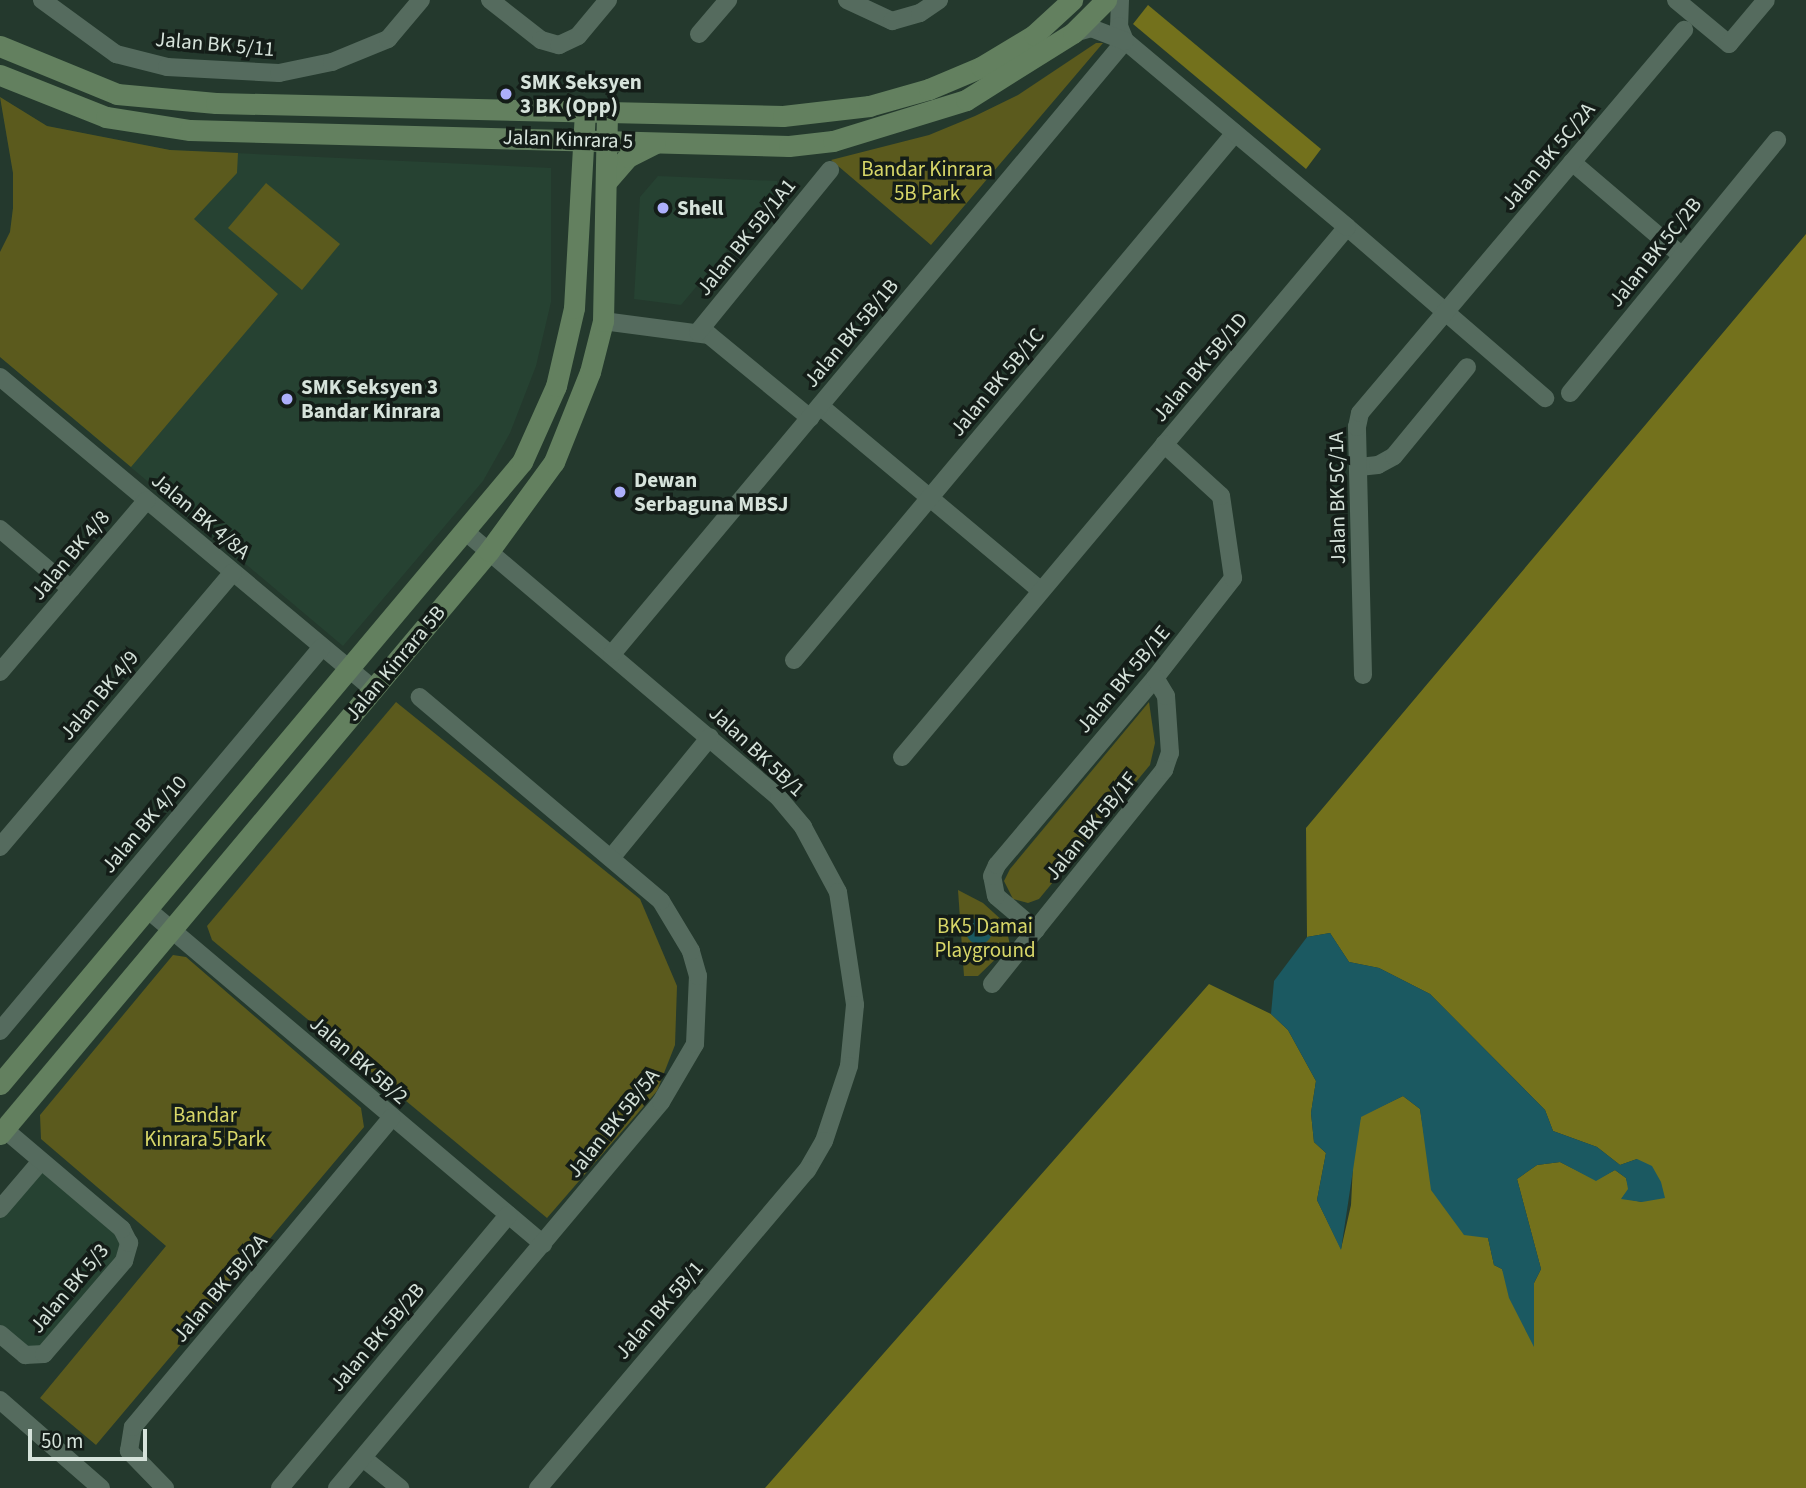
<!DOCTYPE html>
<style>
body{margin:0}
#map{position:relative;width:1806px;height:1488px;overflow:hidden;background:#24392d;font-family:"Source Sans 3",sans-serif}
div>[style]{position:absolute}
.built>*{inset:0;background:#264232}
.green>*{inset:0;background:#5b5a1d}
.forest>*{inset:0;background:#73711c}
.water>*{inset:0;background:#1b5961}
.round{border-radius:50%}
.street>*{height:18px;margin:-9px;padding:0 9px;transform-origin:9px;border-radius:9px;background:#556b5e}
.secondary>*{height:21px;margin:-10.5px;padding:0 10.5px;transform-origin:10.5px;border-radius:10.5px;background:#63805f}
.dots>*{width:19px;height:19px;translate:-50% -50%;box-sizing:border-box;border:4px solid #141d18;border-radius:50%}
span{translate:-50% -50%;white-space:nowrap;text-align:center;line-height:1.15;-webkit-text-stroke:7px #141d18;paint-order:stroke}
.street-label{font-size:21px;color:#d6e3db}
.poi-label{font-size:21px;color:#d6e3db;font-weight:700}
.left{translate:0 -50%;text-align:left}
.park-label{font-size:21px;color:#d8d768}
.scale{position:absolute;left:28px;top:1429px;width:119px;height:32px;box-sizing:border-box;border:4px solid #d6e3db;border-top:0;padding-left:9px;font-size:21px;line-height:24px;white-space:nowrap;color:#d6e3db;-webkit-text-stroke:5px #141d18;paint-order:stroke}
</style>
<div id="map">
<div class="built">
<i style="clip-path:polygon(0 97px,47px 126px,170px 150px,551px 168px,551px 302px,536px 366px,510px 433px,483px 481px,343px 646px,0 357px,0 252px,10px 232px,13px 208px,13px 173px)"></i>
<i style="clip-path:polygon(658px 176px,777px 181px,777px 190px,681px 305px,634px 299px,640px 197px)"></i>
<i style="clip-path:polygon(42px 1169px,117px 1233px,122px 1250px,34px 1353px,0 1327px,0 1217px)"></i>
</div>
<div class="green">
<i style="clip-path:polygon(1096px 43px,1103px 43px,931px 245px,831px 160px,929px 135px,975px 116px,1018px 95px)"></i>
<i style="clip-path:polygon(0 97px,47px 126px,170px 150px,238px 153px,237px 173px,194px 219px,278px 294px,131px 467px,0 357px,0 252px,10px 232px,13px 208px,13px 173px)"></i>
<i style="clip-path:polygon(266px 183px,340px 244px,302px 290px,228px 228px)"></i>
<i style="clip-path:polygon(396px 702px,640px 899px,677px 986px,675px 1045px,657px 1091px,547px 1218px,212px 940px,207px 926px)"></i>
<i style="clip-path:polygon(1149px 702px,1155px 743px,1150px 765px,1039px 899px,1028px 903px,1013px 899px,1004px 881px,1010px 869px)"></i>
<i style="clip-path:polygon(958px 890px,983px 903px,1005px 923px,1010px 945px,978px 976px,964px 976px)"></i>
<i style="clip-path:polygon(173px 955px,186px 957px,361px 1108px,364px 1127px,96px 1445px,40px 1398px,166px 1246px,41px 1139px,40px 1115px)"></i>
</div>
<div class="forest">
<i style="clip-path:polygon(1148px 5px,1321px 149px,1306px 169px,1133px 24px)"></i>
<i style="clip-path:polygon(1806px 234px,1806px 1488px,765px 1488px,1209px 984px,1271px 1014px,1288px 1030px,1316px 1081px,1311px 1113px,1314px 1142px,1326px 1153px,1317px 1200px,1341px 1249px,1351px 1205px,1354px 1145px,1361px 1116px,1403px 1096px,1420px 1109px,1425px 1140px,1488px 1238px,1494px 1265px,1502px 1269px,1534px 1344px,1534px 1283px,1541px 1269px,1517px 1179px,1537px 1165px,1560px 1162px,1596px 1180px,1615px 1170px,1626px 1178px,1629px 1189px,1622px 1198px,1642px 1202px,1637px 1159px,1620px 1165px,1597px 1147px,1553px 1131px,1545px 1110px,1430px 994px,1379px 968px,1349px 962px,1330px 933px,1307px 937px,1306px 828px)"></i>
</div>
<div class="water">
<i class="round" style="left:966px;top:918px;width:26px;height:26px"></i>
<i style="clip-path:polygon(1330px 933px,1349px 962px,1379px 968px,1430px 994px,1545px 1110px,1553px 1131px,1597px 1147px,1620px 1165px,1637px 1159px,1652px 1166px,1661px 1182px,1665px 1198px,1642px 1202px,1621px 1199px,1628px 1189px,1626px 1178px,1615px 1170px,1596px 1181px,1560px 1162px,1537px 1165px,1517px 1179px,1541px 1269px,1534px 1283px,1534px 1347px,1509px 1298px,1502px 1269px,1494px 1265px,1488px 1238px,1464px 1235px,1431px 1190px,1420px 1109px,1403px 1096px,1361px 1117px,1341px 1250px,1317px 1200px,1326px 1153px,1314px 1142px,1311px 1113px,1316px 1081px,1288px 1030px,1271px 1014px,1274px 981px,1307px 937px)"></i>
</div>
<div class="street">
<i style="left:42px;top:0;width:92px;rotate:36.1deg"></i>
<i style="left:116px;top:54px;width:53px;rotate:14.3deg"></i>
<i style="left:167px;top:67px;width:112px;rotate:3.1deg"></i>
<i style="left:279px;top:73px;width:54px;rotate:-11.7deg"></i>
<i style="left:332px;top:62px;width:61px;rotate:-22.3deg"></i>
<i style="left:388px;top:39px;width:51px;rotate:-49.8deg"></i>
<i style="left:490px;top:0;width:65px;rotate:38.1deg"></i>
<i style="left:541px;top:40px;width:19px;rotate:16deg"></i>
<i style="left:559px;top:45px;width:21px;rotate:-25deg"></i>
<i style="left:578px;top:36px;width:47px;rotate:-50.2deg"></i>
<i style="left:847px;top:0;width:50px;rotate:25deg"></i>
<i style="left:892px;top:21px;width:29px;rotate:-16deg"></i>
<i style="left:920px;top:13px;width:23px;rotate:-34deg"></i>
<i style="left:1120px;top:0;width:26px;rotate:92deg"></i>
<i style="left:1119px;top:26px;width:16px;rotate:68deg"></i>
<i style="left:1676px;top:0;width:69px;rotate:39.7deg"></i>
<i style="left:1729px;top:44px;width:57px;rotate:-49.9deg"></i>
<i style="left:699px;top:34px;width:45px;rotate:-49.5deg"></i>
<i style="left:1572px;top:162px;width:143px;rotate:40.5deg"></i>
<i style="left:1347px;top:227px;width:262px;rotate:40.8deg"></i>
<i style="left:603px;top:321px;width:107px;rotate:7.5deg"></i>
<i style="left:709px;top:335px;width:131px;rotate:39.4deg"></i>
<i style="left:698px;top:332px;width:209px;rotate:-50.8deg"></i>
<i style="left:0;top:377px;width:486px;rotate:39.9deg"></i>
<i style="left:1570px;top:393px;width:327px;rotate:-50.7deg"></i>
<i style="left:820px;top:406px;width:288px;rotate:39.9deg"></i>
<i style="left:1359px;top:467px;width:19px;rotate:-6deg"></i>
<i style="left:1378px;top:465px;width:18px;rotate:-29deg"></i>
<i style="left:1394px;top:456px;width:115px;rotate:-50.6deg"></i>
<i style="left:0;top:529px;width:93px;rotate:40.2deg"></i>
<i style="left:467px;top:533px;width:409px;rotate:40.3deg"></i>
<i style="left:779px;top:798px;width:38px;rotate:50deg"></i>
<i style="left:803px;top:827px;width:74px;rotate:61.7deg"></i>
<i style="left:838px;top:892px;width:114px;rotate:81.4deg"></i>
<i style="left:855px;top:1005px;width:61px;rotate:95.6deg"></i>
<i style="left:849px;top:1066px;width:79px;rotate:108.4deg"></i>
<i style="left:824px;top:1141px;width:34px;rotate:120deg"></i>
<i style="left:807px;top:1170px;width:417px;rotate:130.2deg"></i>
<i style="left:612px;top:654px;width:799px;rotate:-50.08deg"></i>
<i style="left:794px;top:660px;width:687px;rotate:-50.08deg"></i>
<i style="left:0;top:672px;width:226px;rotate:-49.5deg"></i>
<i style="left:1363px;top:675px;width:248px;rotate:-91.4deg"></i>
<i style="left:1357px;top:427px;width:14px;rotate:-78deg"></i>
<i style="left:1360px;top:413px;width:502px;rotate:-49.77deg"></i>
<i style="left:902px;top:757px;width:692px;rotate:-49.98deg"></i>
<i style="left:1347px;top:227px;width:290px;rotate:-140deg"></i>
<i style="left:1125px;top:41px;width:36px;rotate:-159deg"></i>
<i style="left:1091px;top:28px;width:19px;rotate:164deg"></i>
<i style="left:0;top:847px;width:360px;rotate:-49.7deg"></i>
<i style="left:611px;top:858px;width:156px;rotate:-50.7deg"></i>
<i style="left:147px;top:909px;width:519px;rotate:40.23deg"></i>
<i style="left:1036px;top:930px;width:52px;rotate:-139.6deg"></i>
<i style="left:996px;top:896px;width:20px;rotate:-101deg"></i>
<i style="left:992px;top:876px;width:12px;rotate:-66deg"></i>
<i style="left:997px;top:865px;width:245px;rotate:-49.8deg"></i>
<i style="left:1155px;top:678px;width:127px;rotate:-52deg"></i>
<i style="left:1233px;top:578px;width:83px;rotate:-98.3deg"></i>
<i style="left:1221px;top:496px;width:77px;rotate:-137.6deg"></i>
<i style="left:992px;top:984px;width:275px;rotate:-51.2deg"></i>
<i style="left:1164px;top:770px;width:18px;rotate:-71deg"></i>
<i style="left:1170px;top:753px;width:57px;rotate:-94deg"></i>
<i style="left:1166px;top:696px;width:21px;rotate:-121deg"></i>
<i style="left:0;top:1031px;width:501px;rotate:-50.02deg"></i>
<i style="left:0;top:1209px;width:63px;rotate:-49.5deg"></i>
<i style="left:0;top:1334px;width:33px;rotate:40deg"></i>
<i style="left:25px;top:1355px;width:19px;rotate:-3deg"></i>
<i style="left:44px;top:1354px;width:123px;rotate:-49.3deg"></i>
<i style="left:124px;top:1261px;width:19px;rotate:-74deg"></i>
<i style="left:129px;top:1243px;width:16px;rotate:-117deg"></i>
<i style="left:122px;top:1229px;width:155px;rotate:-139.7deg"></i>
<i style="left:0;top:1400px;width:134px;rotate:41.1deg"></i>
<i style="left:363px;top:1458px;width:48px;rotate:39deg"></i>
<i style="left:165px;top:1488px;width:52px;rotate:-134.2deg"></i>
<i style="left:129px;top:1451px;width:24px;rotate:-81deg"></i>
<i style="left:133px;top:1427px;width:403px;rotate:-50.1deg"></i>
<i style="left:280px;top:1488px;width:356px;rotate:-50.1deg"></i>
<i style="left:337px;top:1488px;width:504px;rotate:-49.99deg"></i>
<i style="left:661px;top:1102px;width:67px;rotate:-59.6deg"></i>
<i style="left:695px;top:1044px;width:68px;rotate:-87.5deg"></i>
<i style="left:698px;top:976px;width:26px;rotate:-106deg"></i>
<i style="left:691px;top:951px;width:58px;rotate:-121deg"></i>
<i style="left:661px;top:901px;width:316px;rotate:-139.8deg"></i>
</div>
<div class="secondary">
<i style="left:0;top:46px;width:126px;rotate:22.3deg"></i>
<i style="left:117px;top:94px;width:99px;rotate:5.2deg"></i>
<i style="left:216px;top:103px;width:567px;rotate:1.31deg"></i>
<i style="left:783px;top:116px;width:87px;rotate:-6.6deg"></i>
<i style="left:869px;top:106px;width:62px;rotate:-15.8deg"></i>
<i style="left:929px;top:89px;width:56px;rotate:-22.9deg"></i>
<i style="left:981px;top:67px;width:62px;rotate:-31.1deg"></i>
<i style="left:1034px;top:35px;width:52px;rotate:-42.6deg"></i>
<i style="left:0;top:75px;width:114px;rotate:21.6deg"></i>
<i style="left:106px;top:117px;width:85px;rotate:8.8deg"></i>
<i style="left:190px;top:130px;width:599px;rotate:1.53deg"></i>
<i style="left:789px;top:146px;width:44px;rotate:-6.5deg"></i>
<i style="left:833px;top:141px;width:139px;rotate:-17.1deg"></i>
<i style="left:966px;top:100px;width:126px;rotate:-32.1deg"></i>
<i style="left:1073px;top:33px;width:47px;rotate:-45deg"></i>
<i style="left:606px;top:182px;width:33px;rotate:-49deg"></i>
<i style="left:628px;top:157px;width:30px;rotate:-27deg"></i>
<i style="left:0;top:1084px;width:812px;rotate:-50deg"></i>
<i style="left:522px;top:462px;width:83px;rotate:-65.9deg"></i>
<i style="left:556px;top:386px;width:80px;rotate:-77deg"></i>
<i style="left:574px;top:308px;width:195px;rotate:-86.8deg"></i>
<i style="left:0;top:1134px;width:761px;rotate:-50.01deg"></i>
<i style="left:489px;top:551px;width:110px;rotate:-53.9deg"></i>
<i style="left:554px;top:462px;width:97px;rotate:-68.2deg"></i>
<i style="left:590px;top:372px;width:53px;rotate:-75.7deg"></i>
<i style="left:603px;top:321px;width:208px;rotate:-88.9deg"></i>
</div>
<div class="dots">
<i style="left:506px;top:94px;background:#adaffb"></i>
<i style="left:663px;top:208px;background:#adaffb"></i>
<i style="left:287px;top:399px;background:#adaffb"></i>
<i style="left:620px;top:492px;background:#adaffb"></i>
</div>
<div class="street-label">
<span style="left:215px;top:44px;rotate:5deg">Jalan BK 5/11</span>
<span style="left:568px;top:139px;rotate:2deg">Jalan Kinrara 5</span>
<span style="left:1548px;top:156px;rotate:-50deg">Jalan BK 5C/2A</span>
<span style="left:746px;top:237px;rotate:-51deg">Jalan BK 5B/1A1</span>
<span style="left:1655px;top:252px;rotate:-51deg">Jalan BK 5C/2B</span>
<span style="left:851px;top:333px;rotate:-50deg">Jalan BK 5B/1B</span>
<span style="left:1200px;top:367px;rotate:-50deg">Jalan BK 5B/1D</span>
<span style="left:997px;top:382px;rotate:-50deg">Jalan BK 5B/1C</span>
<span style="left:1337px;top:498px;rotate:-91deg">Jalan BK 5C/1A</span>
<span style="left:201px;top:516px;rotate:40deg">Jalan BK 4/8A</span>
<span style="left:70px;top:555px;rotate:-50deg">Jalan BK 4/8</span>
<span style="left:395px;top:663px;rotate:-50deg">Jalan Kinrara 5B</span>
<span style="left:1123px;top:679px;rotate:-50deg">Jalan BK 5B/1E</span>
<span style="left:99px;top:695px;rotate:-50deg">Jalan BK 4/9</span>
<span style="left:757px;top:751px;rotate:43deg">Jalan BK 5B/1</span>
<span style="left:144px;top:824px;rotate:-50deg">Jalan BK 4/10</span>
<span style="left:1091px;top:826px;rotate:-51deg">Jalan BK 5B/1F</span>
<span style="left:359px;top:1060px;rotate:41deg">Jalan BK 5B/2</span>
<span style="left:613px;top:1123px;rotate:-51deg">Jalan BK 5B/5A</span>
<span style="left:69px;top:1288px;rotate:-50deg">Jalan BK 5/3</span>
<span style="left:220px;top:1288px;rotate:-50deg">Jalan BK 5B/2A</span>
<span style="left:659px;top:1310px;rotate:-49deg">Jalan BK 5B/1</span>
<span style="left:377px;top:1337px;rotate:-50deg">Jalan BK 5B/2B</span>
</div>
<div class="poi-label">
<span class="left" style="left:520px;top:94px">SMK Seksyen<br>3 BK (Opp)</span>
<span class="left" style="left:677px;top:208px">Shell</span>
<span class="left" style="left:301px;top:399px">SMK Seksyen 3<br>Bandar Kinrara</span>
<span class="left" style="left:634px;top:492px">Dewan<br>Serbaguna MBSJ</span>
</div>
<div class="park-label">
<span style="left:927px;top:181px">Bandar Kinrara<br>5B Park</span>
<span style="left:985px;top:938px">BK5 Damai<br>Playground</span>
<span style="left:205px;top:1127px">Bandar<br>Kinrara 5 Park</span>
</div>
<div class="scale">50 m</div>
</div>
